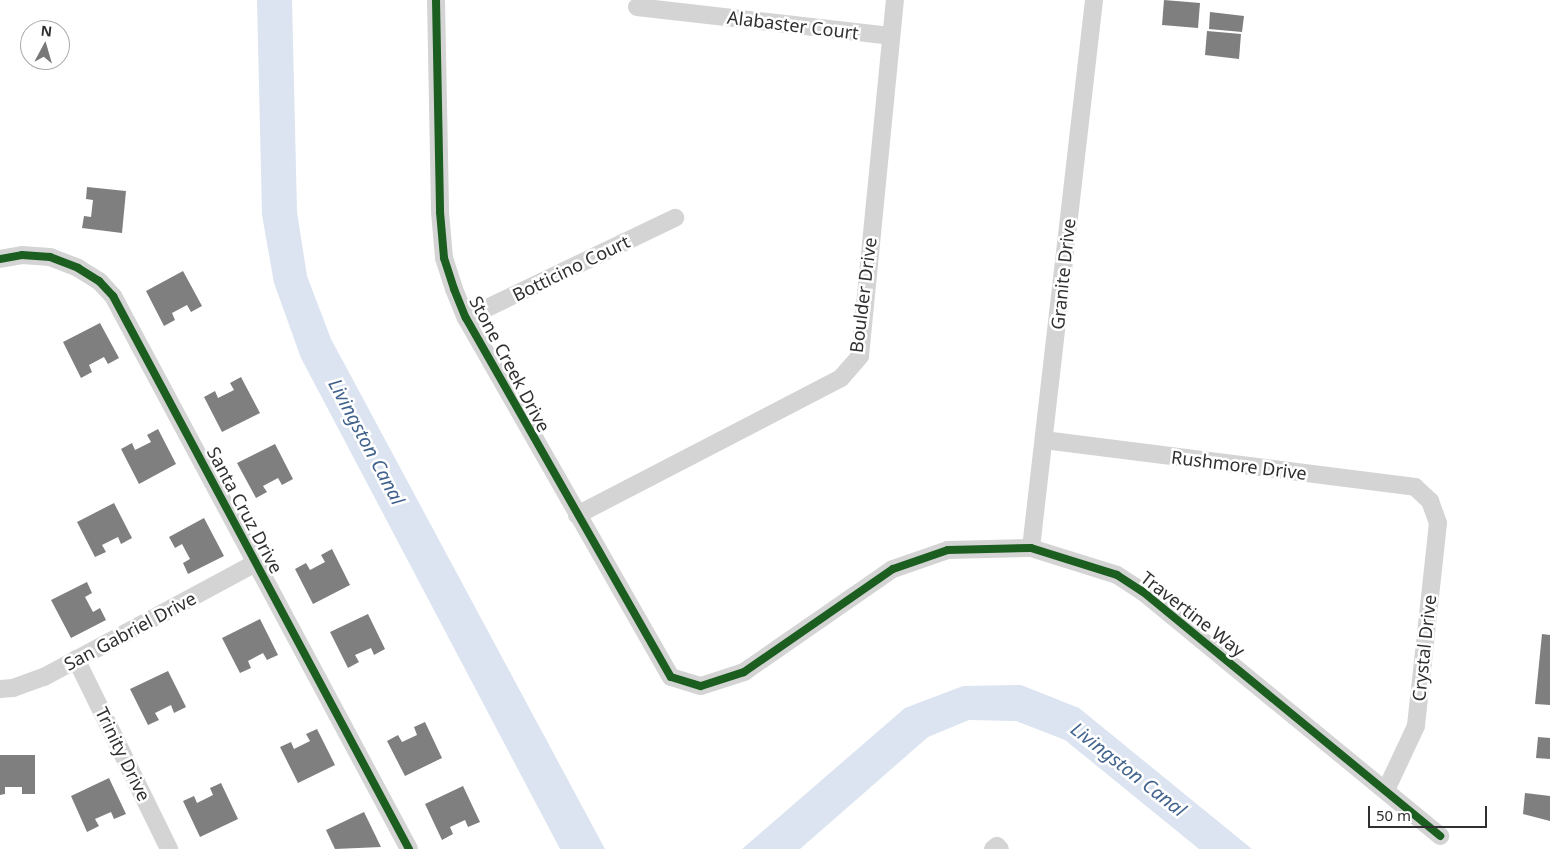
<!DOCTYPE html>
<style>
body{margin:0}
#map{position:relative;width:1550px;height:849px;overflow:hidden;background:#fff;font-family:"Noto Sans",sans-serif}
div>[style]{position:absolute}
.water>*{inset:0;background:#dbe4f0}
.building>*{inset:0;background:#7f7f7f}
.minor>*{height:18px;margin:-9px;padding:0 9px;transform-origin:9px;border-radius:9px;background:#d4d4d4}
.cycleway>*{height:8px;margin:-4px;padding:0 4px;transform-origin:4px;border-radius:4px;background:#1b5e20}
span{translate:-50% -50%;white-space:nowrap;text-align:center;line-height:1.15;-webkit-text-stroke:5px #fff;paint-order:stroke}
.street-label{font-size:18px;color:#303030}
.water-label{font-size:19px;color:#42638d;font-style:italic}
.north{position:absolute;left:20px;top:20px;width:50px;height:50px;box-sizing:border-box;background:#fff;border:1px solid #acacac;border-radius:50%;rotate:6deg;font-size:14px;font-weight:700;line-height:20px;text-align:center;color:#303030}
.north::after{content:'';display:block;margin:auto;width:18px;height:22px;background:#787878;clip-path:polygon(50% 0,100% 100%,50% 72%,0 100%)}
.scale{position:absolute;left:1368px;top:806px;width:119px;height:22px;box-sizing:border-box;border:2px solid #303030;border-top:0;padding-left:6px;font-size:15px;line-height:18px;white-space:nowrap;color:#303030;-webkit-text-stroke:4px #fff;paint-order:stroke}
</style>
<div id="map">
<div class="water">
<i style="clip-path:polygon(257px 0,292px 0,297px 212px,307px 276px,331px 339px,605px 849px,560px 849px,301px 358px,274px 283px,262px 215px)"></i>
<i style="clip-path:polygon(1021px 685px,1079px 708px,1252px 849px,1199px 849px,1065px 740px,1016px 721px,969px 720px,928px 737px,800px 849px,742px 849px,905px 708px,963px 686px)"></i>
</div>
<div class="building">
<i style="clip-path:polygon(1164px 0,1200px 3px,1198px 28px,1162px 25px)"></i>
<i style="clip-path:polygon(1210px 12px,1244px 16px,1242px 32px,1209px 29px)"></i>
<i style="clip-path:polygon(1207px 31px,1241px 34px,1239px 59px,1205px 55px)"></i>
<i style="clip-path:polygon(87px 187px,126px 191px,122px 233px,82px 228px,84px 216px,91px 217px,93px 200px,86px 199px)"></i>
<i style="clip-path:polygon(183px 271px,202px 306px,191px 312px,187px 305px,172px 313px,175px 320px,164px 326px,146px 291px)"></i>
<i style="clip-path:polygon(100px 323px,119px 358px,108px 364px,104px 357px,89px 365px,92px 372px,81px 378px,63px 342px)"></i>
<i style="clip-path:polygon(241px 377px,260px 413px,222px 432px,204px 397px,215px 391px,218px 398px,234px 390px,230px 383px)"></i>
<i style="clip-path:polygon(158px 429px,176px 464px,139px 484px,121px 449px,132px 443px,135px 450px,151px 442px,147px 435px)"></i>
<i style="clip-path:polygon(275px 444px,293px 479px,282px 485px,278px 478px,263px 486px,267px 492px,256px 498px,237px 463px)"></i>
<i style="clip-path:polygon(114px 503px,132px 538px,121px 544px,118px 537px,102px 545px,106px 552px,95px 557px,77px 522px)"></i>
<i style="clip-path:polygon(204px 518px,224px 556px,188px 574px,183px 563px,190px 559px,182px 544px,175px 548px,169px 537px)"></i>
<i style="clip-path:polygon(332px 549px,350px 585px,313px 604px,295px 569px,306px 563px,310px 570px,325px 562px,321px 555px)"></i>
<i style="clip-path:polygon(87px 582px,92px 593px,85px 597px,93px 612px,100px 608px,106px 620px,71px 638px,51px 600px)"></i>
<i style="clip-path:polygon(368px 614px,385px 649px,374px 655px,371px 648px,355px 655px,359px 662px,348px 668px,330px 632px)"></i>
<i style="clip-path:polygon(260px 619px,278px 655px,267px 660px,263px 653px,248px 661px,251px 668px,240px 673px,222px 638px)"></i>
<i style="clip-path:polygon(1542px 634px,1550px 635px,1550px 705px,1535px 704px)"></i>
<i style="clip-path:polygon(168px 671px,186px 707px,174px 713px,171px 705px,155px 713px,159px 720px,148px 725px,130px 689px)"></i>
<i style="clip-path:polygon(425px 722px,442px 758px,405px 776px,387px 741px,398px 735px,402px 742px,417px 735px,414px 727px)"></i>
<i style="clip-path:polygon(317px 729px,335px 765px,298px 783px,280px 747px,291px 742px,294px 749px,310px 741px,306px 734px)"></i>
<i style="clip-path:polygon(1538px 737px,1550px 738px,1550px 759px,1536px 758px)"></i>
<i style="clip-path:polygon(0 755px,35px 755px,35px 794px,22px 794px,22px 787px,5px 787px,5px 794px,0 795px)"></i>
<i style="clip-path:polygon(109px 778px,126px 814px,114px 819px,111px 812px,95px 819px,99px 826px,87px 832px,71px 796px)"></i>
<i style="clip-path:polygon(221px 783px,238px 819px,200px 837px,183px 801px,194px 796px,197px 803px,213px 795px,210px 788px)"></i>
<i style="clip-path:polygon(463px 786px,480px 822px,468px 827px,465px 820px,450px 827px,453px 834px,442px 840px,425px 804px)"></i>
<i style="clip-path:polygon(1525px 793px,1550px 796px,1550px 821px,1523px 814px)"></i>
<i style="clip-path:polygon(364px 812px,381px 847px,335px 849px,326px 830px)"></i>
</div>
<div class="minor">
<i style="left:436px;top:0;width:212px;rotate:88.9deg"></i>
<i style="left:440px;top:212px;width:46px;rotate:85deg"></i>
<i style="left:444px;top:258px;width:33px;rotate:72deg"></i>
<i style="left:454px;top:289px;width:31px;rotate:68deg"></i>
<i style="left:466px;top:318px;width:413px;rotate:60.3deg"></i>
<i style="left:671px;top:677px;width:31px;rotate:17deg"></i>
<i style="left:701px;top:686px;width:45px;rotate:-18deg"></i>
<i style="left:744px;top:672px;width:181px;rotate:-34.7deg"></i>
<i style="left:893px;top:569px;width:58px;rotate:-19.1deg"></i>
<i style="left:948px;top:550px;width:83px;rotate:-1.4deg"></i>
<i style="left:1031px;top:548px;width:90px;rotate:17.4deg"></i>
<i style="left:1117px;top:575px;width:30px;rotate:33deg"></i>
<i style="left:1142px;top:591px;width:386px;rotate:39.4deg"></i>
<i style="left:637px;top:7px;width:255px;rotate:6.5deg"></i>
<i style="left:0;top:259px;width:22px;rotate:-10deg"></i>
<i style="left:22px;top:255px;width:28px;rotate:4deg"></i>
<i style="left:50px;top:257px;width:30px;rotate:21deg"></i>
<i style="left:78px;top:268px;width:25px;rotate:32deg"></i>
<i style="left:99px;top:281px;width:21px;rotate:47deg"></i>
<i style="left:113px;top:296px;width:627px;rotate:61.84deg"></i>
<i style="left:466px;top:318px;width:232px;rotate:-25.6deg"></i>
<i style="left:1044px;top:440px;width:374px;rotate:7.2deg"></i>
<i style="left:1415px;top:487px;width:21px;rotate:43deg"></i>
<i style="left:1430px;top:501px;width:23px;rotate:70deg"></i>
<i style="left:1438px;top:523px;width:204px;rotate:96.2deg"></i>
<i style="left:1416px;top:726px;width:71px;rotate:115.1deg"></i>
<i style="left:577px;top:515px;width:297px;rotate:-27.4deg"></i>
<i style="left:841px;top:378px;width:29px;rotate:-49deg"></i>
<i style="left:860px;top:356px;width:358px;rotate:-84.4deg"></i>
<i style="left:1031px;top:548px;width:552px;rotate:-83.44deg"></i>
<i style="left:76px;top:659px;width:212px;rotate:63.9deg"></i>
<i style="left:0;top:689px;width:13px;rotate:-4deg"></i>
<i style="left:13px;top:688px;width:33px;rotate:-20deg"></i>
<i style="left:44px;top:677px;width:241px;rotate:-28.3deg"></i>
<i style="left:993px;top:849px;width:5px;rotate:-37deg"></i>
<i style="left:997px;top:846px;width:4px;rotate:45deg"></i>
</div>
<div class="cycleway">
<i style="left:436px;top:0;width:212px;rotate:88.9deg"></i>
<i style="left:440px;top:212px;width:46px;rotate:85deg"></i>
<i style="left:444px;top:258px;width:33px;rotate:72deg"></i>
<i style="left:454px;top:289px;width:31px;rotate:68deg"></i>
<i style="left:466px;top:318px;width:413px;rotate:60.3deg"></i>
<i style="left:671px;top:677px;width:31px;rotate:17deg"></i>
<i style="left:701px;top:686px;width:45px;rotate:-18deg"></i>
<i style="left:744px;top:672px;width:181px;rotate:-34.7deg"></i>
<i style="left:893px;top:569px;width:58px;rotate:-19.1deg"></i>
<i style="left:948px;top:550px;width:83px;rotate:-1.4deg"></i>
<i style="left:1031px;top:548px;width:90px;rotate:17.4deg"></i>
<i style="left:1117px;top:575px;width:30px;rotate:33deg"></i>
<i style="left:1142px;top:591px;width:386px;rotate:39.4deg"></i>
<i style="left:0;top:259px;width:22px;rotate:-10deg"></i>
<i style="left:22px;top:255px;width:28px;rotate:4deg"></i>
<i style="left:50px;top:257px;width:30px;rotate:21deg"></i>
<i style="left:78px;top:268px;width:25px;rotate:32deg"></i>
<i style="left:99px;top:281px;width:21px;rotate:47deg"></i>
<i style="left:113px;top:296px;width:627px;rotate:61.84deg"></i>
</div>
<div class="street-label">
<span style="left:793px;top:25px;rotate:7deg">Alabaster Court</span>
<span style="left:571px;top:268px;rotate:-26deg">Botticino Court</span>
<span style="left:1063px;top:274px;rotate:-84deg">Granite Drive</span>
<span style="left:863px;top:295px;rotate:-83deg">Boulder Drive</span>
<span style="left:510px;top:364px;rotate:62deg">Stone Creek Drive</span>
<span style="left:1239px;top:465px;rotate:7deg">Rushmore Drive</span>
<span style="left:245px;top:510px;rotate:62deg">Santa Cruz Drive</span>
<span style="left:1193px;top:614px;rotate:38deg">Travertine Way</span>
<span style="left:130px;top:631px;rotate:-28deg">San Gabriel Drive</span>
<span style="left:1424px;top:648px;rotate:-84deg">Crystal Drive</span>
<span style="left:123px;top:754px;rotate:64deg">Trinity Drive</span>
</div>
<div class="water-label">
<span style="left:366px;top:442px;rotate:62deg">Livingston Canal</span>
<span style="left:1128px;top:770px;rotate:38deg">Livingston Canal</span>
</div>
<div class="north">N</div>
<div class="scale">50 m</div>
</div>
